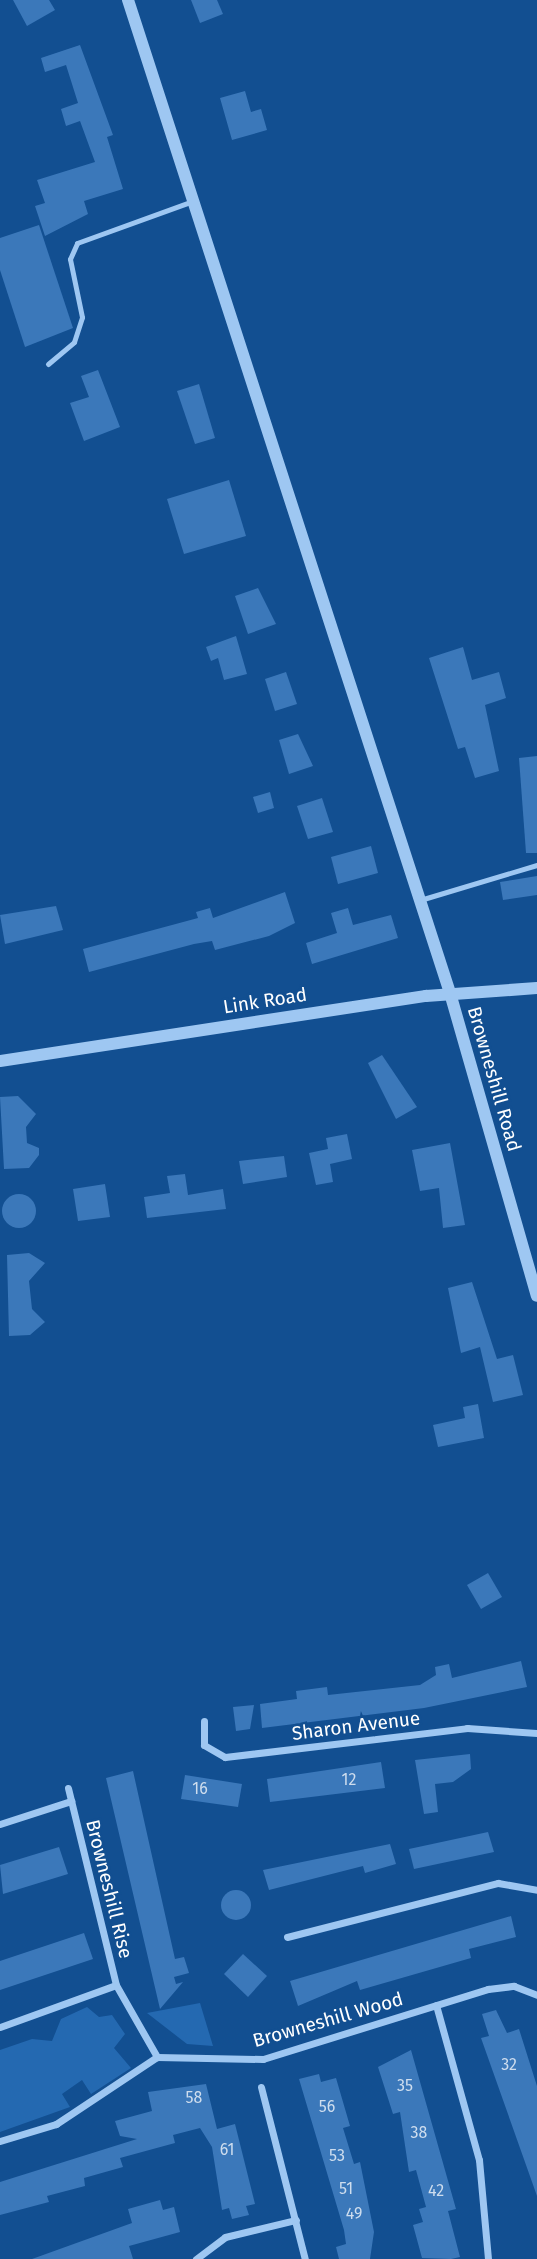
<!DOCTYPE html>
<style>
body{margin:0}
#map{position:relative;width:537px;height:2259px;overflow:hidden;background:#124f91;font-family:"Fira Sans",sans-serif}
div>[style]{position:absolute}
.green>*{inset:0;background:#2469b1}
.building>*{inset:0;background:#3b78ba}
.round{border-radius:50%}
.service>*{height:5px;margin:-2.5px;padding:0 2.5px;transform-origin:2.5px;border-radius:2.5px;background:#9ec7f2}
.minor>*{height:7px;margin:-3.5px;padding:0 3.5px;transform-origin:3.5px;border-radius:3.5px;background:#9ec7f2}
.tertiary>*{height:12px;margin:-6px;padding:0 6px;transform-origin:6px;border-radius:6px;background:#9ec7f2}
span{translate:-50% -50%;white-space:nowrap;text-align:center;line-height:1.15;-webkit-text-stroke:5px #124f91;paint-order:stroke}
.number-label{font-size:16px;color:#ceddee}
.number-label span{-webkit-text-stroke-width:0}
.street-label{font-size:19px;color:#fff}
</style>
<div id="map">
<div class="green">
<i style="clip-path:polygon(200px 2003px,213px 2046px,187px 2044px,147px 2013px)"></i>
<i style="clip-path:polygon(87px 2007px,99px 2017px,112px 2015px,125px 2034px,114px 2048px,131px 2068px,91px 2094px,82px 2080px,62px 2094px,70px 2107px,0 2132px,0 2050px,32px 2039px,52px 2041px,61px 2019px)"></i>
</div>
<div class="building">
<i style="clip-path:polygon(13px 0,49px 0,55px 10px,27px 26px)"></i>
<i style="clip-path:polygon(191px 0,217px 0,223px 14px,200px 23px)"></i>
<i style="clip-path:polygon(80px 45px,113px 135px,107px 137px,123px 189px,84px 201px,88px 214px,45px 236px,35px 206px,45px 203px,37px 180px,95px 162px,80px 121px,66px 126px,61px 109px,78px 103px,66px 65px,45px 72px,41px 58px)"></i>
<i style="clip-path:polygon(245px 91px,251px 112px,261px 109px,267px 130px,232px 140px,220px 98px)"></i>
<i style="clip-path:polygon(39px 225px,73px 328px,25px 347px,0 270px,0 238px)"></i>
<i style="clip-path:polygon(98px 370px,120px 427px,84px 441px,70px 403px,89px 397px,81px 376px)"></i>
<i style="clip-path:polygon(199px 384px,215px 438px,195px 444px,177px 391px)"></i>
<i style="clip-path:polygon(229px 480px,246px 536px,184px 554px,167px 499px)"></i>
<i style="clip-path:polygon(258px 588px,276px 624px,248px 634px,235px 596px)"></i>
<i style="clip-path:polygon(236px 636px,247px 674px,224px 680px,218px 658px,211px 661px,206px 647px)"></i>
<i style="clip-path:polygon(463px 647px,472px 680px,499px 672px,506px 698px,485px 705px,499px 771px,475px 778px,465px 747px,458px 749px,429px 658px)"></i>
<i style="clip-path:polygon(286px 672px,297px 704px,275px 711px,265px 679px)"></i>
<i style="clip-path:polygon(298px 734px,313px 766px,289px 774px,279px 740px)"></i>
<i style="clip-path:polygon(537px 756px,537px 853px,526px 853px,519px 758px)"></i>
<i style="clip-path:polygon(270px 792px,274px 808px,258px 813px,253px 797px)"></i>
<i style="clip-path:polygon(322px 798px,333px 832px,308px 839px,297px 806px)"></i>
<i style="clip-path:polygon(371px 846px,378px 873px,338px 884px,331px 857px)"></i>
<i style="clip-path:polygon(537px 876px,537px 895px,503px 900px,500px 882px)"></i>
<i style="clip-path:polygon(285px 892px,295px 923px,269px 936px,215px 950px,212px 941px,194px 944px,89px 972px,83px 949px,198px 918px,196px 912px,210px 908px,213px 918px)"></i>
<i style="clip-path:polygon(56px 906px,63px 930px,5px 944px,0 915px)"></i>
<i style="clip-path:polygon(348px 908px,353px 925px,391px 915px,398px 938px,312px 964px,306px 943px,337px 933px,331px 913px)"></i>
<i style="clip-path:polygon(382px 1055px,417px 1107px,396px 1119px,368px 1063px)"></i>
<i style="clip-path:polygon(18px 1096px,36px 1114px,26px 1127px,27px 1143px,39px 1148px,39px 1155px,29px 1168px,4px 1169px,0 1097px)"></i>
<i style="clip-path:polygon(347px 1134px,352px 1159px,330px 1164px,333px 1182px,316px 1185px,309px 1153px,328px 1149px,326px 1138px)"></i>
<i style="clip-path:polygon(450px 1143px,465px 1225px,443px 1228px,439px 1188px,420px 1191px,412px 1150px)"></i>
<i style="clip-path:polygon(284px 1156px,287px 1177px,243px 1184px,239px 1161px)"></i>
<i style="clip-path:polygon(185px 1174px,188px 1195px,223px 1189px,226px 1209px,147px 1218px,144px 1197px,170px 1193px,167px 1176px)"></i>
<i style="clip-path:polygon(105px 1184px,110px 1217px,78px 1221px,73px 1189px)"></i>
<i class="round" style="left:2px;top:1194px;width:34px;height:34px"></i>
<i style="clip-path:polygon(29px 1253px,45px 1263px,29px 1281px,32px 1309px,45px 1322px,30px 1335px,9px 1336px,7px 1255px)"></i>
<i style="clip-path:polygon(472px 1282px,497px 1359px,513px 1355px,523px 1395px,493px 1402px,480px 1347px,461px 1353px,448px 1288px)"></i>
<i style="clip-path:polygon(478px 1404px,484px 1438px,438px 1447px,433px 1425px,465px 1418px,463px 1407px)"></i>
<i style="clip-path:polygon(488px 1573px,502px 1597px,481px 1609px,467px 1585px)"></i>
<i style="clip-path:polygon(521px 1661px,527px 1687px,424px 1708px,262px 1728px,260px 1704px,297px 1699px,296px 1691px,327px 1687px,328px 1695px,420px 1685px,436px 1675px,435px 1667px,449px 1664px,452px 1678px)"></i>
<i style="clip-path:polygon(254px 1705px,250px 1729px,236px 1731px,233px 1707px)"></i>
<i style="clip-path:polygon(470px 1754px,471px 1769px,453px 1782px,435px 1784px,438px 1812px,424px 1814px,415px 1760px)"></i>
<i style="clip-path:polygon(381px 1762px,385px 1788px,270px 1802px,267px 1779px)"></i>
<i style="clip-path:polygon(133px 1771px,175px 1959px,184px 1957px,189px 1973px,174px 1977px,176px 1984px,183px 1982px,160px 2009px,106px 1778px)"></i>
<i style="clip-path:polygon(185px 1775px,242px 1784px,238px 1807px,181px 1799px)"></i>
<i style="clip-path:polygon(488px 1832px,494px 1852px,414px 1869px,409px 1849px)"></i>
<i style="clip-path:polygon(390px 1844px,396px 1864px,365px 1873px,363px 1866px,269px 1890px,263px 1870px)"></i>
<i style="clip-path:polygon(59px 1847px,68px 1874px,3px 1894px,0 1865px)"></i>
<i class="round" style="left:221px;top:1890px;width:30px;height:30px"></i>
<i style="clip-path:polygon(511px 1916px,516px 1937px,469px 1949px,471px 1958px,360px 1990px,357px 1981px,298px 2006px,290px 1981px)"></i>
<i style="clip-path:polygon(84px 1933px,93px 1959px,0 1990px,0 1961px)"></i>
<i style="clip-path:polygon(243px 1954px,267px 1976px,248px 1997px,224px 1974px)"></i>
<i style="clip-path:polygon(496px 2010px,507px 2033px,519px 2029px,537px 2086px,537px 2196px,481px 2038px,489px 2036px,482px 2014px)"></i>
<i style="clip-path:polygon(411px 2050px,456px 2209px,448px 2211px,460px 2257px,451px 2259px,422px 2258px,413px 2225px,423px 2222px,419px 2209px,426px 2207px,416px 2170px,409px 2172px,400px 2112px,393px 2114px,378px 2067px)"></i>
<i style="clip-path:polygon(319px 2074px,321px 2082px,336px 2078px,350px 2126px,343px 2128px,354px 2164px,360px 2162px,374px 2232px,370px 2259px,339px 2259px,336px 2247px,346px 2244px,344px 2230px,299px 2079px)"></i>
<i style="clip-path:polygon(206px 2084px,217px 2129px,235px 2124px,255px 2204px,246px 2206px,249px 2215px,232px 2219px,229px 2208px,222px 2210px,212px 2147px,200px 2128px,173px 2135px,175px 2143px,120px 2158px,123px 2167px,84px 2178px,85px 2186px,47px 2196px,49px 2202px,0 2215px,0 2182px,137px 2139px,120px 2136px,115px 2121px,152px 2111px,148px 2092px)"></i>
<i style="clip-path:polygon(160px 2200px,163px 2210px,174px 2207px,180px 2232px,129px 2246px,133px 2259px,32px 2259px,132px 2223px,128px 2209px)"></i>
</div>
<div class="service">
<i style="left:48px;top:364px;width:34px;rotate:-40deg"></i>
<i style="left:74px;top:342px;width:26px;rotate:-72deg"></i>
<i style="left:82px;top:317px;width:59px;rotate:-101.7deg"></i>
<i style="left:70px;top:259px;width:17px;rotate:-66deg"></i>
<i style="left:77px;top:243px;width:123px;rotate:-19.9deg"></i>
<i style="left:420px;top:900px;width:122px;rotate:-16.7deg"></i>
</div>
<div class="minor">
<i style="left:204px;top:1721px;width:24px;rotate:90deg"></i>
<i style="left:204px;top:1745px;width:24px;rotate:30deg"></i>
<i style="left:225px;top:1757px;width:244px;rotate:-6.8deg"></i>
<i style="left:467px;top:1728px;width:70px;rotate:4.1deg"></i>
<i style="left:68px;top:1788px;width:203px;rotate:76.3deg"></i>
<i style="left:116px;top:1985px;width:83px;rotate:60.3deg"></i>
<i style="left:0;top:1824px;width:75px;rotate:-17.9deg"></i>
<i style="left:287px;top:1937px;width:218px;rotate:-14.4deg"></i>
<i style="left:498px;top:1883px;width:40px;rotate:10deg"></i>
<i style="left:436px;top:2005px;width:161px;rotate:74.5deg"></i>
<i style="left:479px;top:2160px;width:99px;rotate:84.8deg"></i>
<i style="left:0;top:2027px;width:123px;rotate:-19.9deg"></i>
<i style="left:261px;top:2087px;width:178px;rotate:75.7deg"></i>
<i style="left:0;top:2141px;width:59px;rotate:-16.9deg"></i>
<i style="left:56px;top:2124px;width:121px;rotate:-33.6deg"></i>
<i style="left:157px;top:2057px;width:106px;rotate:1.1deg"></i>
<i style="left:263px;top:2059px;width:236px;rotate:-17.3deg"></i>
<i style="left:488px;top:1989px;width:26px;rotate:-7deg"></i>
<i style="left:514px;top:1986px;width:25px;rotate:21deg"></i>
<i style="left:196px;top:2259px;width:36px;rotate:-37deg"></i>
<i style="left:225px;top:2237px;width:73px;rotate:-13.5deg"></i>
</div>
<div class="tertiary">
<i style="left:128px;top:0;width:1044px;rotate:72.03deg"></i>
<i style="left:450px;top:993px;width:315px;rotate:74deg"></i>
<i style="left:0;top:1061px;width:431px;rotate:-8.7deg"></i>
<i style="left:426px;top:996px;width:111px;rotate:-4.1deg"></i>
</div>
<div class="number-label">
<span style="left:349px;top:1780px">12</span>
<span style="left:200px;top:1789px">16</span>
<span style="left:509px;top:2065px">32</span>
<span style="left:405px;top:2086px">35</span>
<span style="left:194px;top:2098px">58</span>
<span style="left:327px;top:2107px">56</span>
<span style="left:419px;top:2133px">38</span>
<span style="left:227px;top:2150px">61</span>
<span style="left:337px;top:2156px">53</span>
<span style="left:346px;top:2189px">51</span>
<span style="left:436px;top:2191px">42</span>
<span style="left:354px;top:2214px">49</span>
</div>
<div class="street-label">
<span style="left:265px;top:1001px;rotate:-9deg">Link Road</span>
<span style="left:494px;top:1079px;rotate:74deg">Browneshill Road</span>
<span style="left:356px;top:1726px;rotate:-7deg">Sharon Avenue</span>
<span style="left:109px;top:1889px;rotate:76deg">Browneshill Rise</span>
<span style="left:328px;top:2020px;rotate:-16deg">Browneshill Wood</span>
</div>
</div>
